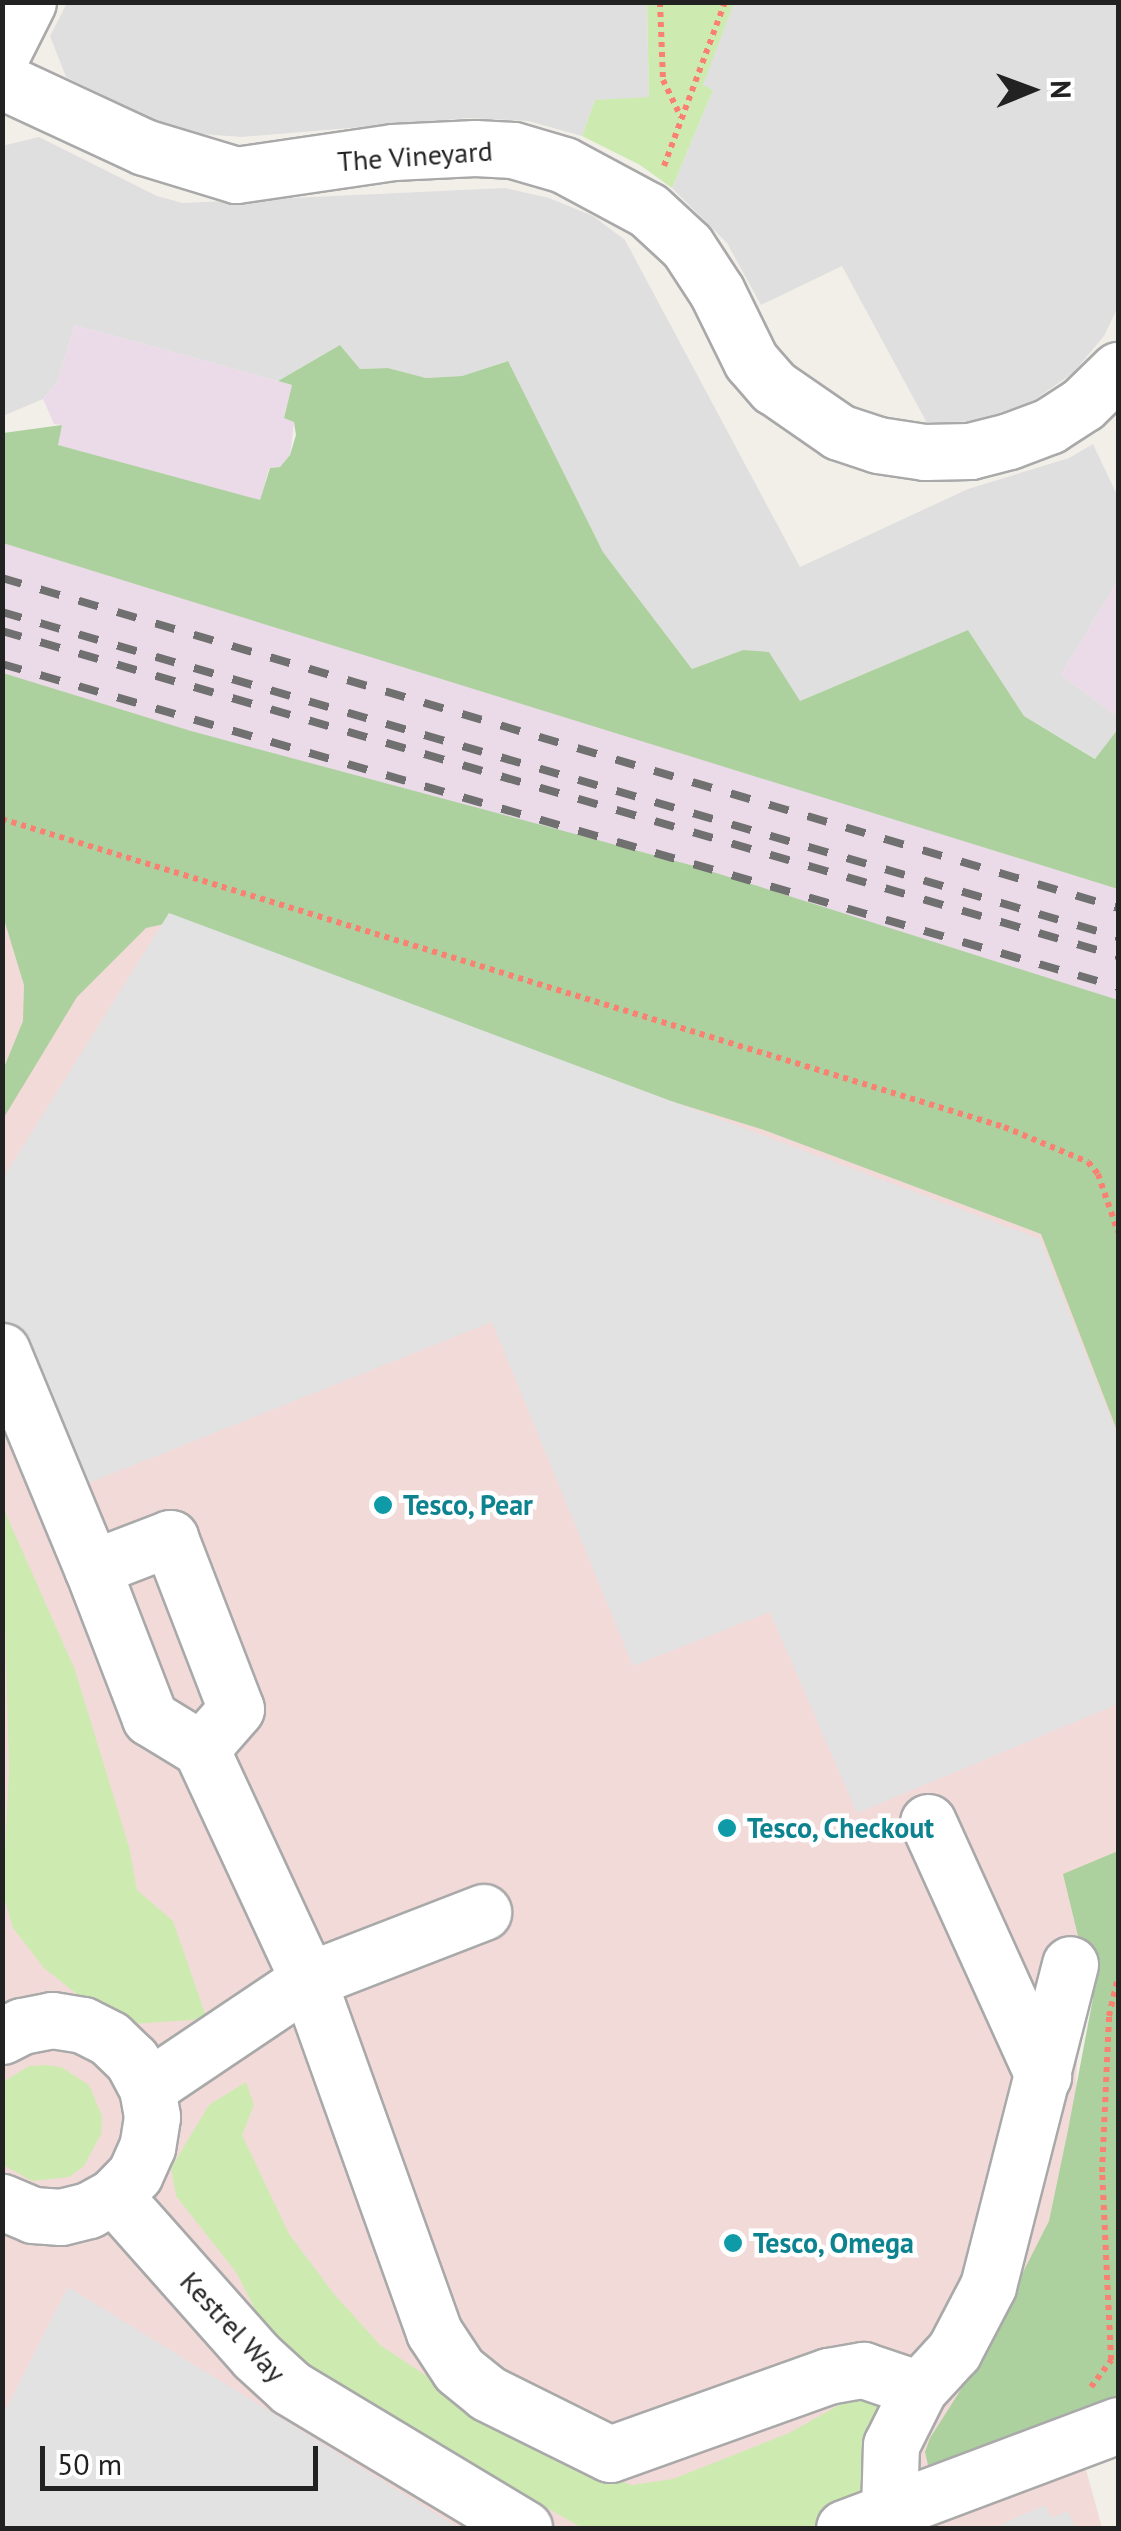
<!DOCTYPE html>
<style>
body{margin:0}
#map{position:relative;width:1121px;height:2531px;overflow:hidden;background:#f2efe9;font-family:"PT Sans",sans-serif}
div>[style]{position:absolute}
.residential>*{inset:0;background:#e0dfdf}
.commercial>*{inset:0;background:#f2dad9}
.industrial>*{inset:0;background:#ebdbe8}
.grass>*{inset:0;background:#cdebb0}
.forest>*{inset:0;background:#add19e}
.parking>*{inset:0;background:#e2e2e2}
.path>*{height:6px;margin-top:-3px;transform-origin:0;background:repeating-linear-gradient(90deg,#fa8072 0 5px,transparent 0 10px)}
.roads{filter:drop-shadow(2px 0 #a9a9a9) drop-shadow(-2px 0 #a9a9a9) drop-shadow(0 2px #a9a9a9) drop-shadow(0 -2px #a9a9a9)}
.minor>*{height:55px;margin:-27.5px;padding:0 27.5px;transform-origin:27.5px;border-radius:27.5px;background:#fff}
.rail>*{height:8px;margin-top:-4px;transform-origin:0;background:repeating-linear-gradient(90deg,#707070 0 20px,transparent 0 40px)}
.dots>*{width:28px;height:28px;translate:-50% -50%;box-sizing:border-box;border:5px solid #fff;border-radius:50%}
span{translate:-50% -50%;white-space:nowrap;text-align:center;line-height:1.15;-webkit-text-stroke:9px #fff;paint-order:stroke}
.street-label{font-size:28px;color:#222}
.culture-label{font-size:28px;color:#0d838f;font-weight:700}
.left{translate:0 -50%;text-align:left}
.frame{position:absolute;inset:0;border:5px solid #222;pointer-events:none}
.north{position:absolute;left:981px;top:40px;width:100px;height:100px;-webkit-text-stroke:8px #fff;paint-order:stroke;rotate:89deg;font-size:28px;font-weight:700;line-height:40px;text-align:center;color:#222}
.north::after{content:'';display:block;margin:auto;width:35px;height:45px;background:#222;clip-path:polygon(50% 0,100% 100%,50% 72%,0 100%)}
.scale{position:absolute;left:40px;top:2446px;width:278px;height:45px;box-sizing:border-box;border:5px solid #222;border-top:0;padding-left:12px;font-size:30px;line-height:35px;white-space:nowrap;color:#222;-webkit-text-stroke:8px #fff;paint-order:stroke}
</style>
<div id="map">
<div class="residential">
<i style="clip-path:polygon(67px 3px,647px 3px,649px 98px,595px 100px,582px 136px,528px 121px,469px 118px,242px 137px,201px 134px,171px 128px,66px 77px,50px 36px)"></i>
<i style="clip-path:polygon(734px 3px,1118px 3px,1118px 307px,1104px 336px,1073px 373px,1031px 402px,976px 421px,927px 423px,842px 266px,761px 305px,727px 243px,672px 188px,713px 90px,702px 85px)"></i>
<i style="clip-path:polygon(39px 137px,157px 196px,183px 203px,505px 188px,549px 198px,593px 216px,625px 240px,800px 567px,968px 489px,1069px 458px,1093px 444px,1118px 497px,1118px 580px,1061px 675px,1118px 717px,1118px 729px,1096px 759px,1024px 716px,968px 630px,800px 701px,743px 650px,692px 669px,603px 552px,507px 361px,462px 376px,426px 378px,388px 368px,360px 369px,340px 345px,278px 381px,75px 325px,57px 383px,43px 399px,3px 416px,2px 146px)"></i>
</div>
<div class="commercial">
<i style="clip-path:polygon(3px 828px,1053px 1232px,1118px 1394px,1118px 1886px,1079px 2014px,1064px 2389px,1102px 2528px,3px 2528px)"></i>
</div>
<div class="industrial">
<i style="clip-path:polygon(75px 325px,292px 385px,284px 417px,294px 422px,290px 455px,280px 467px,269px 468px,260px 501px,57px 445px,62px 425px,54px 424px,43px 399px,57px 383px)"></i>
<i style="clip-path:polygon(2px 527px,1118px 853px,1118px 1027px,3px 686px)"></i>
<i style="clip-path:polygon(1118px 580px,1118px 717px,1061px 675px)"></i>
</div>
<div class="grass">
<i style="clip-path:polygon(647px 3px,734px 3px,703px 85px,713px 90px,672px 188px,640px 165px,582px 136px,595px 100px,649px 97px)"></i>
<i style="clip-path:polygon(2px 1505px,75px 1670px,129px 1847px,137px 1890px,173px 1921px,207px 2019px,131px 2024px,82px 1998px,44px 1968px,13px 1928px,3px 1893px,9px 1770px)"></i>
<i style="clip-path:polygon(45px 2065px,61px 2067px,89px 2085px,102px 2116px,101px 2134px,84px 2166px,69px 2177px,32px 2181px,3px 2165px,3px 2082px,29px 2066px)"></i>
<i style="clip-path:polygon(246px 2082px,254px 2105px,242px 2135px,289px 2234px,334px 2294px,380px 2345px,502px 2426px,578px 2466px,632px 2485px,673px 2479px,789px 2433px,841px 2404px,892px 2396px,873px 2502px,807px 2528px,583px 2528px,435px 2446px,310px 2367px,261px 2321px,236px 2272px,176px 2196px,171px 2168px,209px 2105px)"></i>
</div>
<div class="forest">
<i style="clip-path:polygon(340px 345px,360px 369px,388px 368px,426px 378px,462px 376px,508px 361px,603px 552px,692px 669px,743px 650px,769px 652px,800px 701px,968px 630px,1024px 716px,1095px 759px,1118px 729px,1118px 889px,3px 543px,3px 433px,62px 425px,58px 445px,260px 500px,270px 468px,280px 467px,290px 455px,296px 435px,294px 422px,284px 418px,292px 385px,278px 381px)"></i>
<i style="clip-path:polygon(3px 673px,191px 731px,694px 866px,1118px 1000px,1118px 1433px,1041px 1234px,764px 1130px,548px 1063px,169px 923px,146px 928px,77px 997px,3px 1119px,3px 1070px,23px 1021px,24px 985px,3px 916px)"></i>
<i style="clip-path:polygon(1118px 1851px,1118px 2418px,941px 2475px,928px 2465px,925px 2452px,930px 2438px,974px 2369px,1049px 2221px,1068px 2130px,1093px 1998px,1063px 1874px)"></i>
</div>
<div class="parking">
<i style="clip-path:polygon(169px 913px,1040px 1239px,1118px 1437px,1118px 1704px,857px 1813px,770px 1612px,633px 1666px,492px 1322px,61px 1494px,3px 1351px,2px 1180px)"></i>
<i style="clip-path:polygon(68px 2287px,459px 2528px,3px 2528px,3px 2415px)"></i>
<i style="clip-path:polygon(1045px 2505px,1051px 2518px,1068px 2511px,1076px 2528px,993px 2528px)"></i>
</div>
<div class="path">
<i style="left:660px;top:2px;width:78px;rotate:87.8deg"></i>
<i style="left:663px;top:80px;width:41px;rotate:64.1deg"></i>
<i style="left:664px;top:166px;width:175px;rotate:-69.6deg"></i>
<i style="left:2px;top:819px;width:1048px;rotate:17.09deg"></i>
<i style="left:1004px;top:1127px;width:91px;rotate:22.6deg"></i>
<i style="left:1088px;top:1162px;width:16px;rotate:50deg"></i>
<i style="left:1098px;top:1174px;width:61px;rotate:71deg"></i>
<i style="left:1091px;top:2387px;width:34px;rotate:-53deg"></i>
<i style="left:1111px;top:2360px;width:188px;rotate:-92.7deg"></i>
<i style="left:1102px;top:2172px;width:156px;rotate:-87.4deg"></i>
<i style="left:1109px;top:2016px;width:40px;rotate:-77deg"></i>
</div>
<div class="roads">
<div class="minor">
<i style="left:2px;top:54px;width:58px;rotate:-63.4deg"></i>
<i style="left:2px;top:81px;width:157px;rotate:24.9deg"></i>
<i style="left:144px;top:147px;width:96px;rotate:16.9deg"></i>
<i style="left:236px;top:175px;width:159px;rotate:-8.3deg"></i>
<i style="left:393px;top:152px;width:82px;rotate:-2.8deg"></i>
<i style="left:475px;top:148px;width:38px;rotate:3deg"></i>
<i style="left:513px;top:150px;width:53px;rotate:16.4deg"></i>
<i style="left:564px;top:165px;width:95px;rotate:28.2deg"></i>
<i style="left:648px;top:210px;width:53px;rotate:42.7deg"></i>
<i style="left:687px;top:246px;width:55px;rotate:56.9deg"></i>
<i style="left:717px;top:292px;width:77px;rotate:63.8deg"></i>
<i style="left:751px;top:361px;width:35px;rotate:49deg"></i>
<i style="left:774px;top:387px;width:79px;rotate:34.7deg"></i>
<i style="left:839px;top:432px;width:41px;rotate:18.4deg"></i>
<i style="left:878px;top:445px;width:48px;rotate:8.5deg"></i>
<i style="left:925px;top:452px;width:45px;rotate:-1.3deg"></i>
<i style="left:970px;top:451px;width:40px;rotate:-14.4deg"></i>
<i style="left:1009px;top:441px;width:43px;rotate:-20.6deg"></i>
<i style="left:1049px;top:426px;width:40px;rotate:-32.9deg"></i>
<i style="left:1083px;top:404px;width:49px;rotate:-44.2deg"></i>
<i style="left:2px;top:1351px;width:235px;rotate:67.5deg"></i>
<i style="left:170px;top:1538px;width:183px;rotate:68.9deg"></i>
<i style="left:236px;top:1709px;width:53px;rotate:131.2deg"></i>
<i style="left:201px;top:1749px;width:60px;rotate:-148.7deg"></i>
<i style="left:150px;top:1718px;width:161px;rotate:-111.1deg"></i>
<i style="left:92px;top:1568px;width:84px;rotate:-21deg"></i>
<i style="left:201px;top:1749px;width:255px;rotate:65.1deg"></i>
<i style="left:308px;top:1980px;width:374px;rotate:70.3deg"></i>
<i style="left:434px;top:2332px;width:45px;rotate:56.7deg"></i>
<i style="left:459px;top:2370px;width:36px;rotate:39deg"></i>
<i style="left:487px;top:2393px;width:137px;rotate:26.4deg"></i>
<i style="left:610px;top:2454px;width:232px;rotate:-19.7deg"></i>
<i style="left:828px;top:2376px;width:36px;rotate:-10deg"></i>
<i style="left:863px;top:2370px;width:59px;rotate:18.7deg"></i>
<i style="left:919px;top:2389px;width:52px;rotate:-47.4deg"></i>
<i style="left:954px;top:2351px;width:73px;rotate:-62.4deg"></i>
<i style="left:988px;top:2286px;width:332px;rotate:-75.7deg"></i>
<i style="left:928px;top:1822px;width:279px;rotate:65.6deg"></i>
<i style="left:2px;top:2036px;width:22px;rotate:-27deg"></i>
<i style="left:22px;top:2026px;width:31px;rotate:-11deg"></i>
<i style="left:52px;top:2020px;width:31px;rotate:9deg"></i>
<i style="left:83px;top:2025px;width:30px;rotate:27deg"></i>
<i style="left:110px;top:2039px;width:30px;rotate:44deg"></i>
<i style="left:132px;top:2060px;width:32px;rotate:62deg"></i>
<i style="left:147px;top:2088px;width:29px;rotate:80deg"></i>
<i style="left:152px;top:2117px;width:30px;rotate:99deg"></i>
<i style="left:147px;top:2147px;width:30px;rotate:114deg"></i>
<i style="left:135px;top:2174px;width:30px;rotate:134deg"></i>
<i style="left:114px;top:2196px;width:29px;rotate:151deg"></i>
<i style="left:89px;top:2210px;width:29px;rotate:166deg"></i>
<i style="left:61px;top:2217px;width:28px;rotate:-176deg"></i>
<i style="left:33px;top:2215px;width:34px;rotate:-157deg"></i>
<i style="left:147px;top:2088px;width:194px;rotate:-33.9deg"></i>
<i style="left:308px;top:1980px;width:188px;rotate:-21.2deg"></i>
<i style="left:114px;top:2196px;width:214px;rotate:48.4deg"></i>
<i style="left:256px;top:2356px;width:47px;rotate:42.4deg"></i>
<i style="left:291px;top:2388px;width:272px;rotate:31deg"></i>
<i style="left:844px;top:2528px;width:293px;rotate:-20.6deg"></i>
<i style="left:896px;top:2528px;width:18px;rotate:-112deg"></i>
<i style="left:889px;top:2511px;width:66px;rotate:-88.3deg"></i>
<i style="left:891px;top:2445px;width:63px;rotate:-63.4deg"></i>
</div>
</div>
<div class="rail">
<i style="left:2px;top:578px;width:1164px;rotate:16.47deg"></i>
<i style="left:2px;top:612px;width:1162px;rotate:16.24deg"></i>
<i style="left:2px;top:631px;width:1162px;rotate:16.24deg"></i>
<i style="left:2px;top:664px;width:1162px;rotate:16.14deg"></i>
</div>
<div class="dots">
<i style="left:383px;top:1505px;background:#0f9aa8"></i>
<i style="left:727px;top:1828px;background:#0f9aa8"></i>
<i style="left:733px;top:2243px;background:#0f9aa8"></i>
</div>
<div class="street-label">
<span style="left:415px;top:156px;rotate:-4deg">The Vineyard</span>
<span style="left:233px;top:2327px;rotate:47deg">Kestrel Way</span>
</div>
<div class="culture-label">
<span class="left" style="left:403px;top:1505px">Tesco, Pear</span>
<span class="left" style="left:747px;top:1828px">Tesco, Checkout</span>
<span class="left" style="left:753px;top:2243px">Tesco, Omega</span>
</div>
<div class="frame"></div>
<div class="north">N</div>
<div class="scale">50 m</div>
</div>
